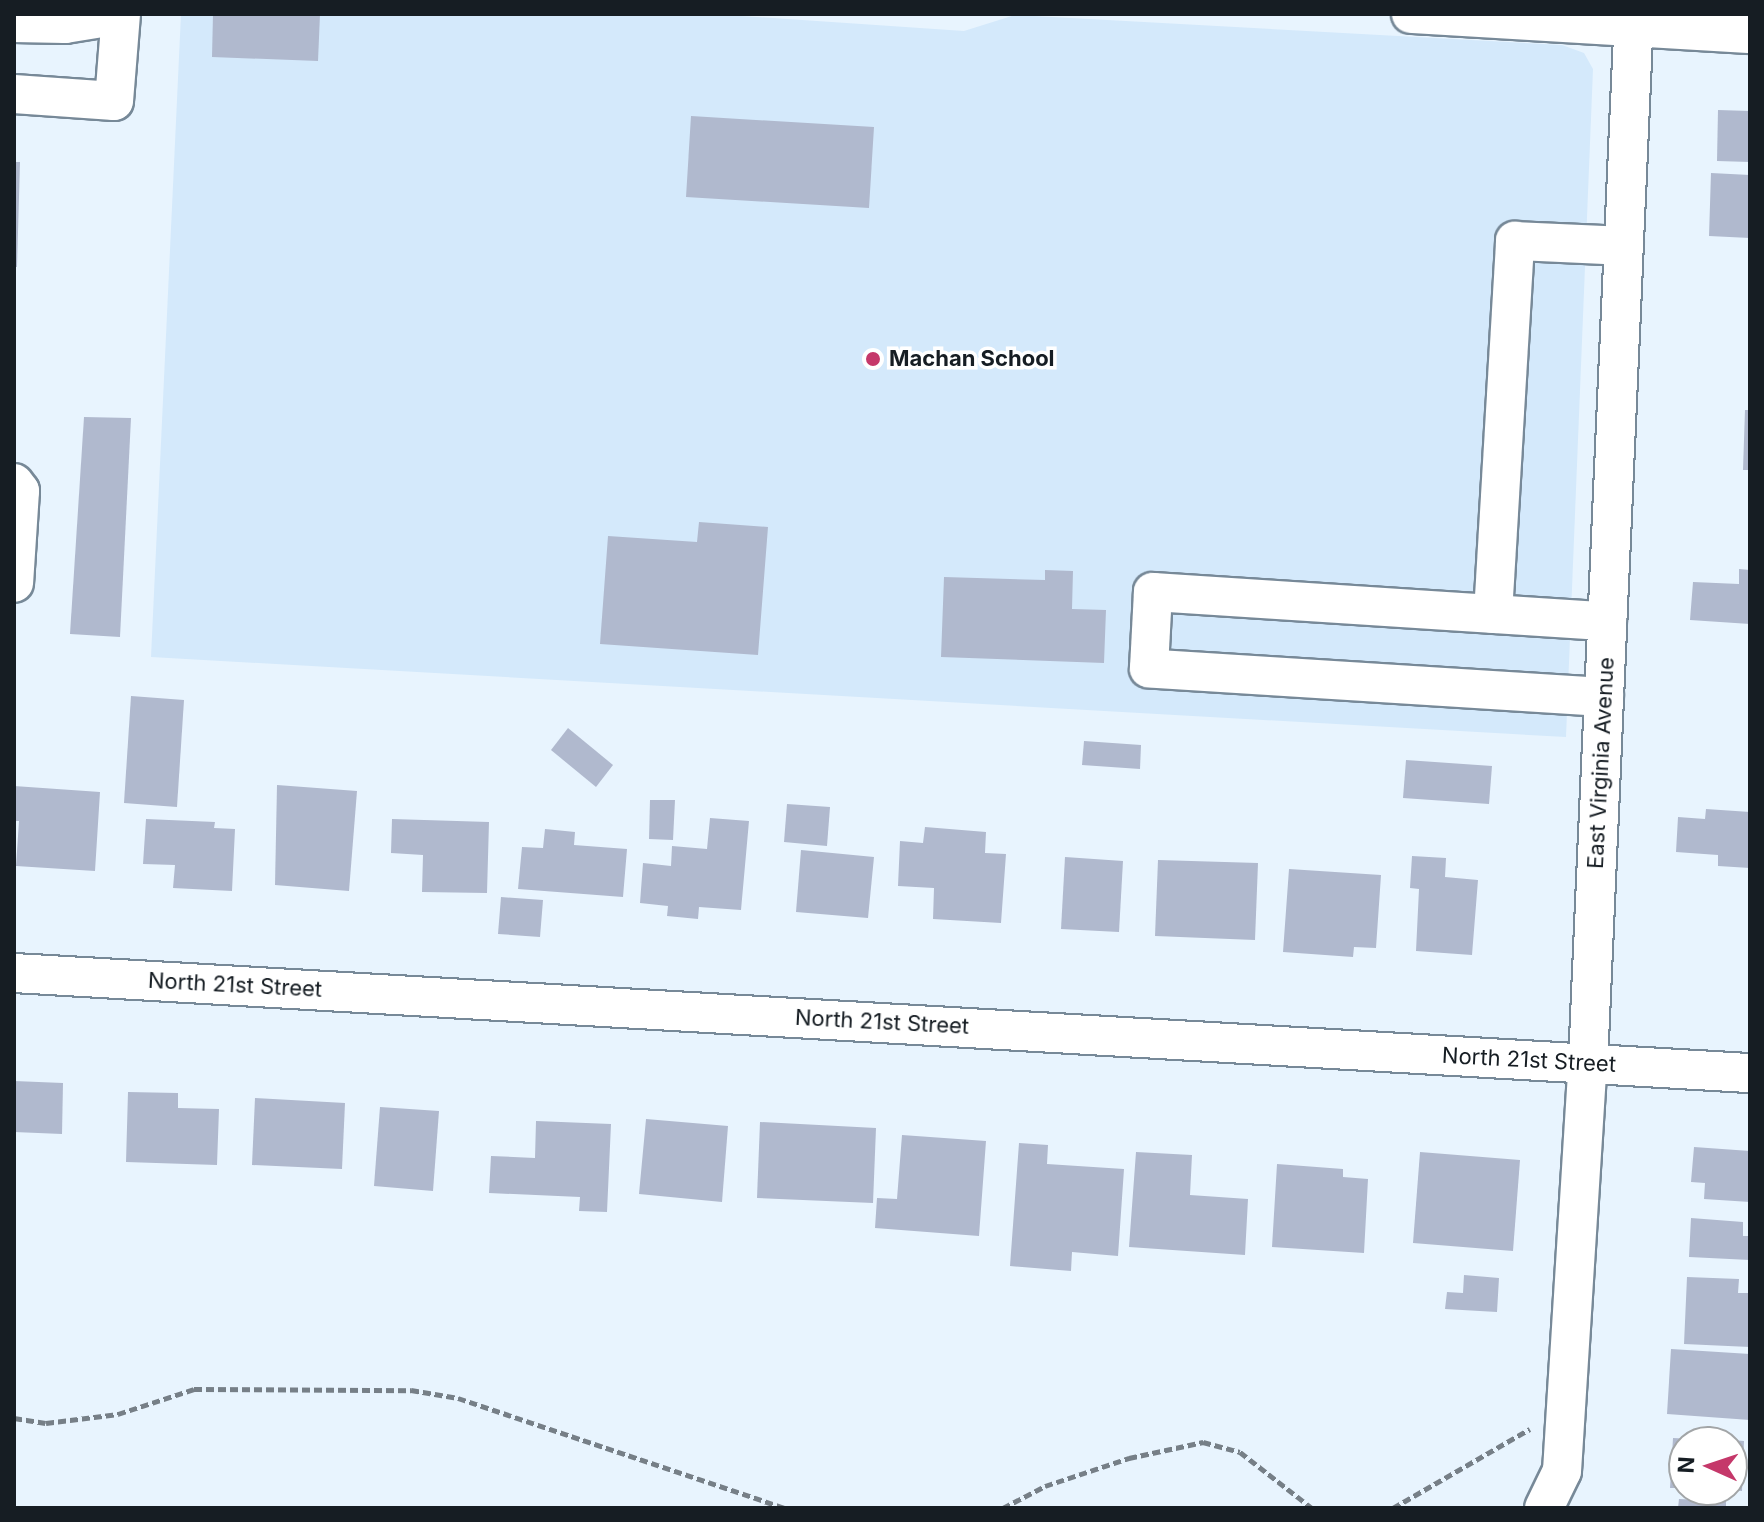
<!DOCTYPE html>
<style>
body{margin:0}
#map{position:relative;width:1764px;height:1522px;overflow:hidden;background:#e8f4fe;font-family:Inter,sans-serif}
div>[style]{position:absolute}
.built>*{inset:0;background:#d4e9fb}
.building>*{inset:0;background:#b0b9ce}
.path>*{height:5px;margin-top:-2.5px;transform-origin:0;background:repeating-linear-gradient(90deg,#767f87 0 8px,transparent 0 12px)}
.roads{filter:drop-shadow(2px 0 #778998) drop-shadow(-2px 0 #778998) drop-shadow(0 2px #778998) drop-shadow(0 -2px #778998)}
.minor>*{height:38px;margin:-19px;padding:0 19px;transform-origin:19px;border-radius:19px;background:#fff}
.dots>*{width:22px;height:22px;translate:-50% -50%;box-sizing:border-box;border:4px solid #fff;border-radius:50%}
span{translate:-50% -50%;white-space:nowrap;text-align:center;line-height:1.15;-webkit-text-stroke:7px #fff;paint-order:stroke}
.poi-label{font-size:22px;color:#161d23;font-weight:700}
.left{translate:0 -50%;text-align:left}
.street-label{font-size:22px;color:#161d23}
.frame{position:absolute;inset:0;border:16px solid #161d23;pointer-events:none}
.north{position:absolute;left:1668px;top:1426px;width:80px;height:80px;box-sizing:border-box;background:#fff;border:2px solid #a2a5a7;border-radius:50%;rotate:273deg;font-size:22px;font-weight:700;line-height:32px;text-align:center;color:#161d23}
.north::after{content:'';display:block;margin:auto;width:28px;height:36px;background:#c5386a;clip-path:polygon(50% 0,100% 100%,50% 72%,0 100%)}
</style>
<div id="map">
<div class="built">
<i style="clip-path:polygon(181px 14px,712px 14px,964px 31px,1015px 15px,1562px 45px,1584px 53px,1593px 69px,1566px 737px,151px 657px)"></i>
</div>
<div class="building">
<i style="clip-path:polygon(213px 14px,320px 14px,318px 61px,212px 57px)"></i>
<i style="clip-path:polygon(1718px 110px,1750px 111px,1750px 162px,1717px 161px)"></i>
<i style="clip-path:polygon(691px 116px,874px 127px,869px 208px,686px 197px)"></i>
<i style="clip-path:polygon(14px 162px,20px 162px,17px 267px,14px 267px)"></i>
<i style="clip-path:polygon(1711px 173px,1750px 175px,1750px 238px,1709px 236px)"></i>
<i style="clip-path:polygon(1745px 410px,1750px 410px,1750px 470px,1743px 470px)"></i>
<i style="clip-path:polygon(84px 417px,131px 418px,120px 637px,70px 634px)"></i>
<i style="clip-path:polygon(699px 522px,768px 527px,758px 655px,600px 644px,608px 536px,697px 542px)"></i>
<i style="clip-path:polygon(1739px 569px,1750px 570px,1750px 624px,1690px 620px,1693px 582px,1739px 584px)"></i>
<i style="clip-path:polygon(1045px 570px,1073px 571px,1072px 609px,1106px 610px,1104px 663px,941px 657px,944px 577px,1045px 580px)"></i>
<i style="clip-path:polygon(131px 696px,184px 700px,177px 807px,124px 803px)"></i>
<i style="clip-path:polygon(568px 728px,613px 765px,596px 787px,551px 750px)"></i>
<i style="clip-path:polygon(1084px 741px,1141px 745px,1140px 769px,1082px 765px)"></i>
<i style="clip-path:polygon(1406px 760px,1492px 766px,1489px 804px,1403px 798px)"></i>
<i style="clip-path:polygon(277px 785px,357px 791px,349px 891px,275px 885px)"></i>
<i style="clip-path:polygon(14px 786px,100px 792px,95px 871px,16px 866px,19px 821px,14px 821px)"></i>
<i style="clip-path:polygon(650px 800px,675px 800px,673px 840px,649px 839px)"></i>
<i style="clip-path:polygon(787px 804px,830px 807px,827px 846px,784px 842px)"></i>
<i style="clip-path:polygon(1706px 809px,1750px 812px,1750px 868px,1718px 866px,1718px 855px,1676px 852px,1678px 817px,1705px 819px)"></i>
<i style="clip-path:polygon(710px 818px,749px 821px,741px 910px,699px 907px,698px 919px,667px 916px,668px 906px,640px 903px,643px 863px,671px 866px,672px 846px,707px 849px)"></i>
<i style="clip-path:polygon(146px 819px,215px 822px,214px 828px,235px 829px,232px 891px,173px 888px,175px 865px,143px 864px)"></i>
<i style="clip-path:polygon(392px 819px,489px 822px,487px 893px,422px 892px,423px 855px,391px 853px)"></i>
<i style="clip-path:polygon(925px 827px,986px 832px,985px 853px,1006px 854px,1001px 923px,933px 919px,934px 888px,898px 886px,900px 841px,923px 843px)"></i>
<i style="clip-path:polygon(545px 829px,575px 832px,574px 845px,627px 849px,623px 897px,518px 889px,522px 847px,543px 848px)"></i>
<i style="clip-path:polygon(801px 850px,874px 857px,868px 918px,796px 912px)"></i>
<i style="clip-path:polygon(1412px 856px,1446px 858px,1445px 877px,1478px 880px,1472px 955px,1416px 951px,1419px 889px,1410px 888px)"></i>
<i style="clip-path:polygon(1065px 857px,1123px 861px,1119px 932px,1061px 929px)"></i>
<i style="clip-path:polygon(1158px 860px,1258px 863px,1255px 940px,1155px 936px)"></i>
<i style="clip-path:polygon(1289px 869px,1381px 875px,1376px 948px,1354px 947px,1353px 957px,1283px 952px)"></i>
<i style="clip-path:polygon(501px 897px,543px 900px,540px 937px,498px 934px)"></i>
<i style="clip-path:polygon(14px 1081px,63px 1083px,62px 1134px,14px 1132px)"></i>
<i style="clip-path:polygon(128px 1092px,178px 1093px,178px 1108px,219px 1109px,217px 1165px,126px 1162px)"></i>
<i style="clip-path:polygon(255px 1098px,345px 1103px,342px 1169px,252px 1165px)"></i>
<i style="clip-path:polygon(380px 1107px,439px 1111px,433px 1191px,374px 1186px)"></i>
<i style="clip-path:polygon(646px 1119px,728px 1126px,722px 1202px,639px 1194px)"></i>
<i style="clip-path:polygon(536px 1121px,611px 1124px,607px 1212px,579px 1211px,580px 1197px,489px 1193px,491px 1156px,535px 1158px)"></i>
<i style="clip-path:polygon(760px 1122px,876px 1128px,873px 1203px,757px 1198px)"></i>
<i style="clip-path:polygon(902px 1135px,986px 1141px,979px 1236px,875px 1228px,877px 1198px,897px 1199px)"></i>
<i style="clip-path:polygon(1019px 1143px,1048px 1145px,1047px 1164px,1124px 1169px,1118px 1256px,1072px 1252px,1071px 1271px,1010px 1266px)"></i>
<i style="clip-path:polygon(1694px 1147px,1750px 1151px,1750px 1202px,1704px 1199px,1705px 1183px,1691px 1182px)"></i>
<i style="clip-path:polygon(1136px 1152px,1192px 1155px,1190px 1195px,1248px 1199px,1245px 1255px,1129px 1247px)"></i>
<i style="clip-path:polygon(1420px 1152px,1520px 1160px,1513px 1251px,1413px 1243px)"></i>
<i style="clip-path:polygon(1277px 1164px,1343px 1169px,1343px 1177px,1368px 1179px,1364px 1253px,1272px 1247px)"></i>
<i style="clip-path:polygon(1691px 1218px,1743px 1222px,1743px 1236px,1750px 1236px,1750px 1260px,1689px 1257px)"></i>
<i style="clip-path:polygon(1464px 1275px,1499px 1278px,1497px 1312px,1445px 1309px,1447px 1292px,1463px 1293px)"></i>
<i style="clip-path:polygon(1687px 1277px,1739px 1279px,1738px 1293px,1750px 1293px,1750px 1347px,1684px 1344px)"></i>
<i style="clip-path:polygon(1671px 1349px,1750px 1354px,1750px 1420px,1667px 1414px)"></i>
<i style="clip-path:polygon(1673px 1438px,1713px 1440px,1684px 1442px,1684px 1488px,1670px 1488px)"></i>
<i style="clip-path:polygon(1732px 1440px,1744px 1441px,1742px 1491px,1732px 1490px)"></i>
<i style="clip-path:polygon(1679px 1499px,1726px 1501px,1726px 1508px,1678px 1508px)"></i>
</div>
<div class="path">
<i style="left:14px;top:1418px;width:32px;rotate:9deg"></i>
<i style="left:46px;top:1423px;width:73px;rotate:-7.1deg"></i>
<i style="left:118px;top:1414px;width:80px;rotate:-18.2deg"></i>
<i style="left:194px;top:1389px;width:217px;rotate:0.3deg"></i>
<i style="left:411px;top:1390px;width:48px;rotate:9.7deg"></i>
<i style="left:458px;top:1398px;width:345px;rotate:18.6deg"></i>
<i style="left:1003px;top:1508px;width:47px;rotate:-27.6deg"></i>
<i style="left:1045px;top:1486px;width:89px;rotate:-18.4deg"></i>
<i style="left:1129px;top:1458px;width:76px;rotate:-12.2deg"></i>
<i style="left:1203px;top:1442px;width:38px;rotate:15deg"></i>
<i style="left:1240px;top:1452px;width:91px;rotate:37.9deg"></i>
<i style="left:1393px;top:1508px;width:158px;rotate:-30deg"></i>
</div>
<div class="roads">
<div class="minor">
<i style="left:1411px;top:14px;width:340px;rotate:3.4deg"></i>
<i style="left:14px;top:23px;width:51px;rotate:1.1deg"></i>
<i style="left:65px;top:24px;width:56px;rotate:-9.3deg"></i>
<i style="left:14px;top:94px;width:100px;rotate:4deg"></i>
<i style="left:114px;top:101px;width:87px;rotate:-85.4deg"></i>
<i style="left:14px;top:483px;width:10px;rotate:53deg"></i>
<i style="left:20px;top:491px;width:92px;rotate:93.7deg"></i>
<i style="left:1493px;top:614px;width:374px;rotate:-86.6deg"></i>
<i style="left:1515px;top:241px;width:109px;rotate:2.6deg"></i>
<i style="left:1604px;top:697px;width:456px;rotate:-176.4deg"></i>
<i style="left:1149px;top:668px;width:76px;rotate:-87deg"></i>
<i style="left:1153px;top:592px;width:455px;rotate:3.7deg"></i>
<i style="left:14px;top:973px;width:1739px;rotate:3.3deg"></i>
<i style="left:1544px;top:1508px;width:41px;rotate:-64.1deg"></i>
<i style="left:1562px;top:1471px;width:409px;rotate:-86.4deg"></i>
<i style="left:1588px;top:1063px;width:1050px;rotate:-87.49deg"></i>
</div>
</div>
<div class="dots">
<i style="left:873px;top:359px;background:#c5386a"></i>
</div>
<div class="poi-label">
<span class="left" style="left:889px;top:359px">Machan School</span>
</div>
<div class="street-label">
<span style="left:1601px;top:763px;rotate:-87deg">East Virginia Avenue</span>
<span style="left:235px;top:985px;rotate:3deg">North 21st Street</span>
<span style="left:882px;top:1022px;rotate:3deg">North 21st Street</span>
<span style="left:1529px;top:1060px;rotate:3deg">North 21st Street</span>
</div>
<div class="frame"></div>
<div class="north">N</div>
</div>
